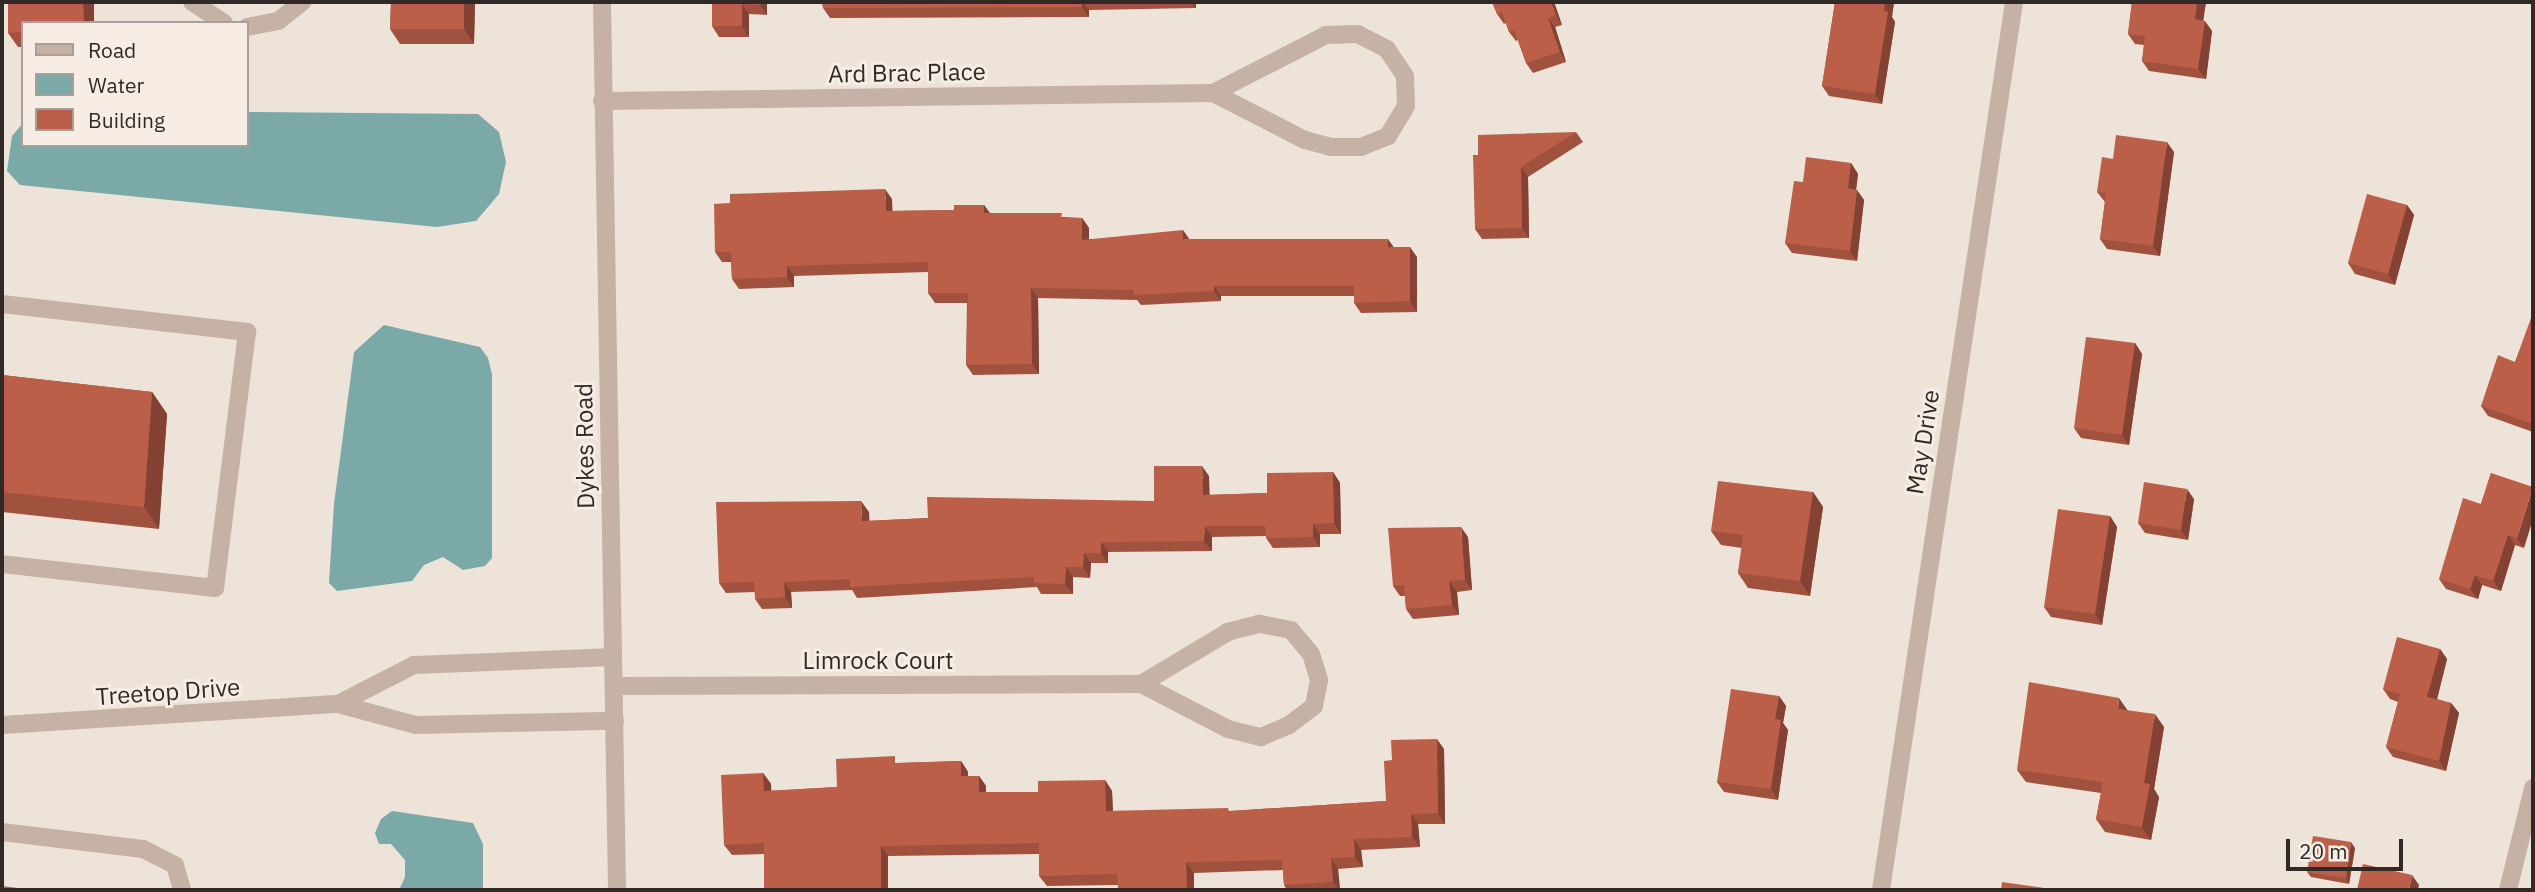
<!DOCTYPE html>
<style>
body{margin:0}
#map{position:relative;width:2535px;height:892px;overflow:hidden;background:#eee3d8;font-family:"IBM Plex Sans",sans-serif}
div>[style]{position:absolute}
.water>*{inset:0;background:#7aa9a8}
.lane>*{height:18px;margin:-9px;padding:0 9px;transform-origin:9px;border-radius:9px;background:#c5b2a5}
.street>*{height:18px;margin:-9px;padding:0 9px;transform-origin:9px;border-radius:9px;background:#c5b2a5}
.wall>*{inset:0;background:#a1523f}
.shaded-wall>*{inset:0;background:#834233}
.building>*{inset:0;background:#bb5f49}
span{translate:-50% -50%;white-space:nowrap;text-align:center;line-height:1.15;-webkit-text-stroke:6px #f7ede4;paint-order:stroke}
.street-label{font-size:24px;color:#312926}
.frame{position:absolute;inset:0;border:4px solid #312926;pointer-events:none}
.legend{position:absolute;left:21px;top:21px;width:228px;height:126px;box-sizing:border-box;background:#f7ede4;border:2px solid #a89f98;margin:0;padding:9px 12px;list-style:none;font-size:21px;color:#312926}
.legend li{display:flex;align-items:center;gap:14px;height:35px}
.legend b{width:35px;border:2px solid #a89f98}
.scale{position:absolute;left:2286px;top:839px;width:117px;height:32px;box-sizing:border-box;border:4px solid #312926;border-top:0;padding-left:9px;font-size:21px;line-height:24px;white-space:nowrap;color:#312926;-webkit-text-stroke:5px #f7ede4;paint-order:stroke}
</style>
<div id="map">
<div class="water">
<i style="clip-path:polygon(247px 112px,478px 114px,499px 132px,506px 162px,499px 194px,476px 221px,437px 227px,20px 185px,7px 171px,12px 136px,23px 123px,23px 145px,247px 145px)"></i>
<i style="clip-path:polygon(384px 325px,480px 347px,488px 358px,492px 374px,492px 558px,485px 566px,463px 570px,443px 557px,424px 565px,412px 581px,337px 591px,329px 583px,334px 504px,354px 352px)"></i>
<i style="clip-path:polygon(392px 811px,473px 823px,483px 844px,483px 890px,399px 890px,405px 877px,405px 860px,391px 844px,379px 844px,375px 833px,381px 819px)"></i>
</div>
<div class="lane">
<i style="left:2px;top:304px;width:247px;rotate:6.5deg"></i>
<i style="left:247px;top:332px;width:258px;rotate:97.1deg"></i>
<i style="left:215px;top:588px;width:214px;rotate:-173.6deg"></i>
<i style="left:2px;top:832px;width:142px;rotate:6.9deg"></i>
<i style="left:143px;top:849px;width:36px;rotate:27deg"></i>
<i style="left:175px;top:865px;width:26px;rotate:74deg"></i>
</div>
<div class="street">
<i style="left:192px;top:2px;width:38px;rotate:33deg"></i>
<i style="left:602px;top:2px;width:888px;rotate:89.03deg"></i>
<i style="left:247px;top:27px;width:32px;rotate:-11deg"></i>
<i style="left:278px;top:21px;width:31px;rotate:-38deg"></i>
<i style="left:602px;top:101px;width:611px;rotate:-0.75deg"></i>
<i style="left:1213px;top:93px;width:103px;rotate:27.1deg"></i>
<i style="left:1305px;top:140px;width:27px;rotate:15deg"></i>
<i style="left:1331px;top:147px;width:30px"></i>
<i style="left:1361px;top:147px;width:29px;rotate:-22deg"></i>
<i style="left:1388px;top:136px;width:35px;rotate:-59deg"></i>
<i style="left:1406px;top:106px;width:30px;rotate:-92deg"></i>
<i style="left:1405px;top:76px;width:32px;rotate:-124deg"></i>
<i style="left:1387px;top:49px;width:33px;rotate:-153deg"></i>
<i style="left:1358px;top:34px;width:32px;rotate:178deg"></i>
<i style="left:1326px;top:35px;width:127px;rotate:152.8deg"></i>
<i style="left:615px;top:686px;width:526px;rotate:-0.22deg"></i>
<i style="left:1141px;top:684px;width:98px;rotate:27.3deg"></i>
<i style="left:1228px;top:729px;width:34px;rotate:14deg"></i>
<i style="left:1261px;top:737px;width:30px;rotate:-23deg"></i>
<i style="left:1289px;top:725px;width:31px;rotate:-37deg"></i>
<i style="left:1314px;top:706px;width:26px;rotate:-79deg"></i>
<i style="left:1319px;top:680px;width:27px;rotate:-107deg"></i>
<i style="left:1311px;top:654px;width:31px;rotate:-130deg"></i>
<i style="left:1291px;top:630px;width:33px;rotate:-169deg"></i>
<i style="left:1259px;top:624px;width:32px;rotate:166deg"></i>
<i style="left:1228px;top:632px;width:101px;rotate:149.1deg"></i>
<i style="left:338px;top:704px;width:85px;rotate:-27.2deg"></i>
<i style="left:414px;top:665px;width:199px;rotate:-2.3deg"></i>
<i style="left:2px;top:725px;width:337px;rotate:-3.6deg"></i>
<i style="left:338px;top:704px;width:81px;rotate:15.1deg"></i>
<i style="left:416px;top:725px;width:199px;rotate:-1.2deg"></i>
<i style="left:1881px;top:890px;width:898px;rotate:-81.48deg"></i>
<i style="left:2508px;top:890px;width:105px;rotate:-76.2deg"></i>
</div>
<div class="wall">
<i style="clip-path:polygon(2px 2px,94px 2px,94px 23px,23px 23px,23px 47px,18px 47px,8px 33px,8px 2px)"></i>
<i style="clip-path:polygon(391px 2px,475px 2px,474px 44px,400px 44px,390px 29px)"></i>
<i style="clip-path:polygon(712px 2px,767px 2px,767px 15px,749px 14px,749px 37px,719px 37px,712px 26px)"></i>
<i style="clip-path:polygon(822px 2px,1196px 2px,1196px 8px,1089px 10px,1089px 17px,830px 18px,823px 8px)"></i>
<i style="clip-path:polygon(1492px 2px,1554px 2px,1562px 25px,1555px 27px,1566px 62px,1533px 73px,1526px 63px,1518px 40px,1516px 41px,1509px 32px,1506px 23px,1504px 24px,1497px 14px)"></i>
<i style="clip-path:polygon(1835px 2px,1894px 2px,1892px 17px,1895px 22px,1882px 104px,1829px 96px,1822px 86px)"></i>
<i style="clip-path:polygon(2132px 2px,2206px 2px,2203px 20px,2212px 31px,2206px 79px,2149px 71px,2142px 61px,2144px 45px,2135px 44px,2128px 34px)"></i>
<i style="clip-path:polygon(1576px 132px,1583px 142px,1528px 177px,1529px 238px,1482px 239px,1475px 229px,1478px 155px)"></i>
<i style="clip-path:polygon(2174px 152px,2160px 256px,2107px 249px,2100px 239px,2105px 202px,2097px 192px,2113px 159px)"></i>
<i style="clip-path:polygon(1851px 163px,1858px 174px,1856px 189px,1864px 200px,1857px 261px,1792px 253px,1785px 243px,1803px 182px)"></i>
<i style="clip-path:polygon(892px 199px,892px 211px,954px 210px,984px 205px,990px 213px,1082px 218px,1089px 228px,1089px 239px,1189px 239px,1394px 247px,1417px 257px,1417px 312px,1361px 313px,1354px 303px,1354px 296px,1221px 296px,1221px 301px,1141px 305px,1137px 300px,1038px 298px,1039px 374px,973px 375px,966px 365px,967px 303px,935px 303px,928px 293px,928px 272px,794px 276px,794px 287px,739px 289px,732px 279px,731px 262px,722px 262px,715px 252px)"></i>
<i style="clip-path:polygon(2407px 205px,2414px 215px,2395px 285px,2355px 274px,2348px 263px)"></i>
<i style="clip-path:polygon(2533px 319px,2533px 432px,2488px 416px,2481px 406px,2515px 362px)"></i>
<i style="clip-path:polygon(2135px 343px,2142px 354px,2129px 445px,2081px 438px,2074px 428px)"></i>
<i style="clip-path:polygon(2px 375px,152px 392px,167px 414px,159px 529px,2px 512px)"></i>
<i style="clip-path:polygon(1333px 472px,1340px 483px,1341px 534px,1320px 534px,1320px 547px,1273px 548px,1266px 538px,1266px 536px,1212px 537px,1212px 551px,1108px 552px,1108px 563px,1091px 563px,1090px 578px,1073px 577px,1073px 594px,1041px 594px,1037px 587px,857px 598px,852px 590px,791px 592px,792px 608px,762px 609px,755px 599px,755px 592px,726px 593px,719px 583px,869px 512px,869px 521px,928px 518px,1154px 501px,1209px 476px,1209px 495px,1267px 493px)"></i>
<i style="clip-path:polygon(2491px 473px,2524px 548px,2515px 545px,2501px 591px,2482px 585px,2478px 599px,2446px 589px,2439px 579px,2481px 504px)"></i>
<i style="clip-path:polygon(1813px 492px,1823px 507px,1810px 596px,1748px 588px,1738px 573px,1742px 548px,1721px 545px,1711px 531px)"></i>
<i style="clip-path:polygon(2194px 499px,2188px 540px,2145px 533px,2138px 523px)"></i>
<i style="clip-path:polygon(2110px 516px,2117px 527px,2102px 625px,2051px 617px,2044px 607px)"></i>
<i style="clip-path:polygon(1468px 537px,1472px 590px,1457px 592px,1459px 615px,1413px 619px,1406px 609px,1405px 596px,1400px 596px,1393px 586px)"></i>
<i style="clip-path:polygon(2440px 649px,2447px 659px,2437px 699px,2451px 703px,2459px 713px,2446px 771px,2393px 757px,2386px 747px,2398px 702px,2390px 699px,2383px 689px)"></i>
<i style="clip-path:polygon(1779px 696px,1786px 706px,1783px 723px,1788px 730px,1778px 800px,1724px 792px,1717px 782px)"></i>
<i style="clip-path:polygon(2127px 710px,2164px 727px,2154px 789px,2159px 797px,2151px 840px,2105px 832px,2096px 819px,2101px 793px,2026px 782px,2017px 770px)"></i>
<i style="clip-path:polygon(1444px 749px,1445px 824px,1418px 824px,1420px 847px,1361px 850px,1363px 867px,1338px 869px,1340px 890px,1287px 890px,1284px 885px,1283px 870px,1194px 873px,1194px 890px,1118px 890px,1118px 885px,1047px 886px,1039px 876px,1039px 854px,888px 856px,764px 854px,732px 855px,724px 845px,763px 773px,771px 784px,771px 791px,837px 787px,900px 763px,961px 761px,968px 772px,968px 776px,979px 776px,986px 786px,986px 792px,1038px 792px,1105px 780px,1112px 791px,1113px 811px,1231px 811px,1386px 801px,1392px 760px)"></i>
<i style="clip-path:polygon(2355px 848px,2349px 884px,2311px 877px,2307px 872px)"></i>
</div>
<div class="shaded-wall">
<i style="clip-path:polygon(83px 2px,94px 2px,94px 23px,84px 23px)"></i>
<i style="clip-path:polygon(464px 2px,475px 2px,474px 44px,464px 29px)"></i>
<i style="clip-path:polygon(760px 2px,767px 2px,767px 15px,760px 5px)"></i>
<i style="clip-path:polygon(1082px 2px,1089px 10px,1089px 17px,1082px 7px)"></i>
<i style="clip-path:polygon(1191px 2px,1196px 2px,1196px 8px)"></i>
<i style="clip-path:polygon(1551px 2px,1554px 2px,1562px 25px,1556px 15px)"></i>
<i style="clip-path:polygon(1885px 2px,1894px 2px,1892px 17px,1895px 22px,1882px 104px,1875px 94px)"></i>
<i style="clip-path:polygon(2197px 2px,2206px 2px,2202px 29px,2195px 19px)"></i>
<i style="clip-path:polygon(742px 4px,749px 14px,749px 37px,742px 26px)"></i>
<i style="clip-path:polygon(1548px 18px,1555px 27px,1566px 62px,1560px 52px)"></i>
<i style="clip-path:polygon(2205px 21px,2212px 31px,2206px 79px,2198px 69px)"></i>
<i style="clip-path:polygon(2167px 142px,2174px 152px,2160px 256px,2153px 246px)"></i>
<i style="clip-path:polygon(1851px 163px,1858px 174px,1855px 199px,1848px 188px)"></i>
<i style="clip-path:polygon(1521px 167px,1528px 177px,1529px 238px,1522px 228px)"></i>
<i style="clip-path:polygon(885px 189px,892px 199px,893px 221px,886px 211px)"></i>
<i style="clip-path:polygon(1857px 190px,1864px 200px,1857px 261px,1850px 251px)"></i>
<i style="clip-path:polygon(984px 205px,991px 215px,984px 213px)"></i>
<i style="clip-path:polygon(2407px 205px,2414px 215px,2395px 285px,2388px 274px)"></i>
<i style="clip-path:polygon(1082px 218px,1089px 228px,1089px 250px,1082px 240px)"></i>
<i style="clip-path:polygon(1183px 230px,1190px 240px,1183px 239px)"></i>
<i style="clip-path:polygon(1388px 239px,1395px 249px,1388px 247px)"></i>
<i style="clip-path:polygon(1410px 247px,1417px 257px,1417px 312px,1410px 301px)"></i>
<i style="clip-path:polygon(787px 266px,794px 276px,794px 287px,787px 277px)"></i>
<i style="clip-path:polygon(1214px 286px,1221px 296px,1221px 301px,1214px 291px)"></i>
<i style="clip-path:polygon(1031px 288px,1038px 298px,1039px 374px,1032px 364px)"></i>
<i style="clip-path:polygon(2135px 343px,2142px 354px,2129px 445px,2122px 435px)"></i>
<i style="clip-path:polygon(152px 392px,167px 414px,159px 529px,144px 507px)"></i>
<i style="clip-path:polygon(1202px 466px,1209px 476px,1210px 505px,1203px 495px)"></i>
<i style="clip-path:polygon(1333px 472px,1340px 483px,1341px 534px,1334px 523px)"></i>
<i style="clip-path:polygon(2533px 487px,2533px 519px,2524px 548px,2517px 538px)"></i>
<i style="clip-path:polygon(2187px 489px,2194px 499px,2188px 540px,2181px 530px)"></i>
<i style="clip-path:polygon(1813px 492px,1823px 507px,1810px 596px,1800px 581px)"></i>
<i style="clip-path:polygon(861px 501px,869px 512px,870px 532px,862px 521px)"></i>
<i style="clip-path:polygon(2110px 516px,2117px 527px,2102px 625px,2095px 614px)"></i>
<i style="clip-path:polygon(1313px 524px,1320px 534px,1320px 547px,1313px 537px)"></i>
<i style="clip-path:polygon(1205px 526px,1212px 537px,1212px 551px,1204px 541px)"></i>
<i style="clip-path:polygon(1461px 527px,1468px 537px,1472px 590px,1465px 580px)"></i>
<i style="clip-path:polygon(2508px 535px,2515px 545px,2501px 591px,2493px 581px)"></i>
<i style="clip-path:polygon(1101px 542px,1108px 552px,1108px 563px,1101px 553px)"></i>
<i style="clip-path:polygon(1084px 553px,1091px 563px,1090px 578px,1083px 567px)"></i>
<i style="clip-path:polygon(1066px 567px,1073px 577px,1073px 594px,1065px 584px)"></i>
<i style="clip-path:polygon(2475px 575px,2482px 585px,2478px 599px,2470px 589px)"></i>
<i style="clip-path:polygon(1449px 581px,1457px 592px,1459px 615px,1452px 605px)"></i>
<i style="clip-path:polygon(784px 582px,791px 592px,792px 608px,785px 597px)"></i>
<i style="clip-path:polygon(2440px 649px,2447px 659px,2435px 707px,2427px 697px)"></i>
<i style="clip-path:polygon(1779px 696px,1786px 706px,1783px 723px,1788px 730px,1778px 800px,1771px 789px,1775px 719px)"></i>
<i style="clip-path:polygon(2119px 698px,2128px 711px,2118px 709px)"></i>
<i style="clip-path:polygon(2451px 703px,2459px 713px,2446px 771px,2439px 761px)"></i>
<i style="clip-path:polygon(2155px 714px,2164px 727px,2154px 789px,2159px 797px,2151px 840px,2142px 827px,2144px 783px)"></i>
<i style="clip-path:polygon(1437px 739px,1444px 749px,1445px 824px,1438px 813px)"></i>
<i style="clip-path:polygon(961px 761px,968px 772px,968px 786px,961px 776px)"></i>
<i style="clip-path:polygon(763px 773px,771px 784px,772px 801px,764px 791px)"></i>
<i style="clip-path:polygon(979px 776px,986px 786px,986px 802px,979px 792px)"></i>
<i style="clip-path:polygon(1105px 780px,1112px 791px,1113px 821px,1106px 811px)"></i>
<i style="clip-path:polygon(1411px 814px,1418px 824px,1420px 847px,1412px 837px)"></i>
<i style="clip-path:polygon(1354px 839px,1361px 850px,1363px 867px,1355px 857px)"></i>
<i style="clip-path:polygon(2351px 842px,2355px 848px,2349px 884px,2346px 878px)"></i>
<i style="clip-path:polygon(881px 846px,888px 856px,888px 890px,881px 890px)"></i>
<i style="clip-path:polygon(1331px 858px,1338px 869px,1340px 890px,1339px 890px,1333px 882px)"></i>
<i style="clip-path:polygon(1186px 862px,1194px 873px,1194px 890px,1187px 890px)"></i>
<i style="clip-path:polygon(2412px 875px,2419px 885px,2418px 890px,2409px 890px)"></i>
</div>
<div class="building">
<i style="clip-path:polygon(8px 2px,83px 2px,84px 23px,23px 23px,23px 32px,8px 33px)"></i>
<i style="clip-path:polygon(391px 2px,464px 2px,464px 29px,390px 29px)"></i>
<i style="clip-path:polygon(712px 2px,760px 2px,760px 5px,742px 4px,742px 26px,712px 26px)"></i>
<i style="clip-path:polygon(822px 2px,1082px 2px,1082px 7px,823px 8px)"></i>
<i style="clip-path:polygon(1492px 2px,1551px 2px,1556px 15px,1548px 18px,1560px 52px,1526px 63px,1514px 30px,1509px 32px,1502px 12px,1497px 14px)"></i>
<i style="clip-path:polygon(1835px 2px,1885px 2px,1884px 11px,1888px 12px,1875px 94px,1822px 86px)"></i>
<i style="clip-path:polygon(2132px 2px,2197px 2px,2195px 19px,2205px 21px,2198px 69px,2142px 61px,2145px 36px,2128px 34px)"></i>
<i style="clip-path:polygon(1576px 132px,1521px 167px,1522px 228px,1475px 229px,1473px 155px,1478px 155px,1478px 135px)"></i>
<i style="clip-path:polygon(2116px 135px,2167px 142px,2153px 246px,2100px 239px,2106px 193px,2097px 192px,2102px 157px,2113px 159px)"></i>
<i style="clip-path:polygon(1806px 157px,1851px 163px,1848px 188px,1857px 190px,1850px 251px,1785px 243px,1794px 181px,1803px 182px)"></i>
<i style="clip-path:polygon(885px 189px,886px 211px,954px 210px,954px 205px,984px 205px,984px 213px,1062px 213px,1061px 218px,1082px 218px,1082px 240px,1183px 230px,1183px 239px,1388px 239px,1388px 247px,1410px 247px,1410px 301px,1354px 303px,1354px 286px,1214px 286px,1214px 291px,1134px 295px,1134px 290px,1031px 288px,1032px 364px,966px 365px,968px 293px,928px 293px,928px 262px,787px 266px,787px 277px,732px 279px,731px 252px,715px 252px,714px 204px,730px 203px,730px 194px)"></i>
<i style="clip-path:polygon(2367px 194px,2407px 205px,2388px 274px,2348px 263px)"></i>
<i style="clip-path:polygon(2531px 318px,2533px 319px,2533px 424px,2481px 406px,2498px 355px,2515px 362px)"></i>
<i style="clip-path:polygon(2086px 337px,2135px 343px,2122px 435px,2074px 428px)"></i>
<i style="clip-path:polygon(2px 375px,152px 392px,144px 507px,2px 492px)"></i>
<i style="clip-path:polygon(1154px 466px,1202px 466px,1203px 495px,1267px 493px,1267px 473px,1333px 472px,1334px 523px,1313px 524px,1313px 537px,1266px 538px,1265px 526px,1205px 526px,1204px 541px,1101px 542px,1101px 553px,1084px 553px,1083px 567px,1066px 567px,1065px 584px,1034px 583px,1034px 577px,850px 587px,850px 579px,784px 582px,785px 597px,755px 599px,754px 582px,719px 583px,716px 502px,861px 501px,862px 521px,928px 518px,927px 497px,1154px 501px)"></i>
<i style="clip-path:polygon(2491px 473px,2533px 487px,2517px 538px,2508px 535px,2493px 581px,2475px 575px,2470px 589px,2439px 579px,2463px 498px,2481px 504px)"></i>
<i style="clip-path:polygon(1718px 481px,1813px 492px,1800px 581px,1738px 573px,1743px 535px,1711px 531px)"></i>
<i style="clip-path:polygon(2144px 482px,2187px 489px,2181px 530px,2138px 523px)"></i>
<i style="clip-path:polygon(2058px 509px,2110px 516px,2095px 614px,2044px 607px)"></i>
<i style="clip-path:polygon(1461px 527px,1465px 580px,1449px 581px,1452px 605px,1406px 609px,1404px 585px,1393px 586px,1388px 528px)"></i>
<i style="clip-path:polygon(2397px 637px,2440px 649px,2427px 697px,2451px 703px,2439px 761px,2386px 747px,2400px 694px,2383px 689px)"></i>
<i style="clip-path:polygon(2029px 682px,2119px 698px,2118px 709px,2155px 714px,2144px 783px,2150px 784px,2142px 827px,2096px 819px,2103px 782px,2017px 770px)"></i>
<i style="clip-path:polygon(1731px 689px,1779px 696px,1775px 719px,1781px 720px,1771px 789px,1717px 782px)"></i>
<i style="clip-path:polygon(1437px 739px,1438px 813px,1411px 814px,1412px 837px,1354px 839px,1355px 857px,1331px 858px,1333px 882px,1284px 885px,1282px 860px,1186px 862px,1187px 890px,1118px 890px,1117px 874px,1039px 876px,1039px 843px,881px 846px,881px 890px,764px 890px,764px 843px,724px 845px,721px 775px,763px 773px,764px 791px,837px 787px,836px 759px,895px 756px,895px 763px,961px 761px,961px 776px,979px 776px,979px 792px,1038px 792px,1038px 781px,1105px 780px,1106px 811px,1228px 808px,1229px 811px,1386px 801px,1384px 761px,1392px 760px,1391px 740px)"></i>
<i style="clip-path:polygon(2313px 836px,2351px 842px,2346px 878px,2307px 872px)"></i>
<i style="clip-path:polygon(2363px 864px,2412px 875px,2409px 890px,2357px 890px)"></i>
<i style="clip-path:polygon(2002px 882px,2058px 890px,2001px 890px)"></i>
<i style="clip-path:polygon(2px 886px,34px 890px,2px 890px)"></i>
</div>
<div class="street-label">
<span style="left:907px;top:73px;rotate:-1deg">Ard Brac Place</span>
<span style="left:1923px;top:442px;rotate:-81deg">May Drive</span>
<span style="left:585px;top:446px;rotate:-91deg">Dykes Road</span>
<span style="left:878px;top:661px">Limrock Court</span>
<span style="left:168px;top:692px;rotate:-4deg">Treetop Drive</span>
</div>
<div class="frame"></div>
<ul class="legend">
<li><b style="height:9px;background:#c5b2a5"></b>Road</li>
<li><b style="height:19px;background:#7aa9a8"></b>Water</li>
<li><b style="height:19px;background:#bb5f49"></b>Building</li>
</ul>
<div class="scale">20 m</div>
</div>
